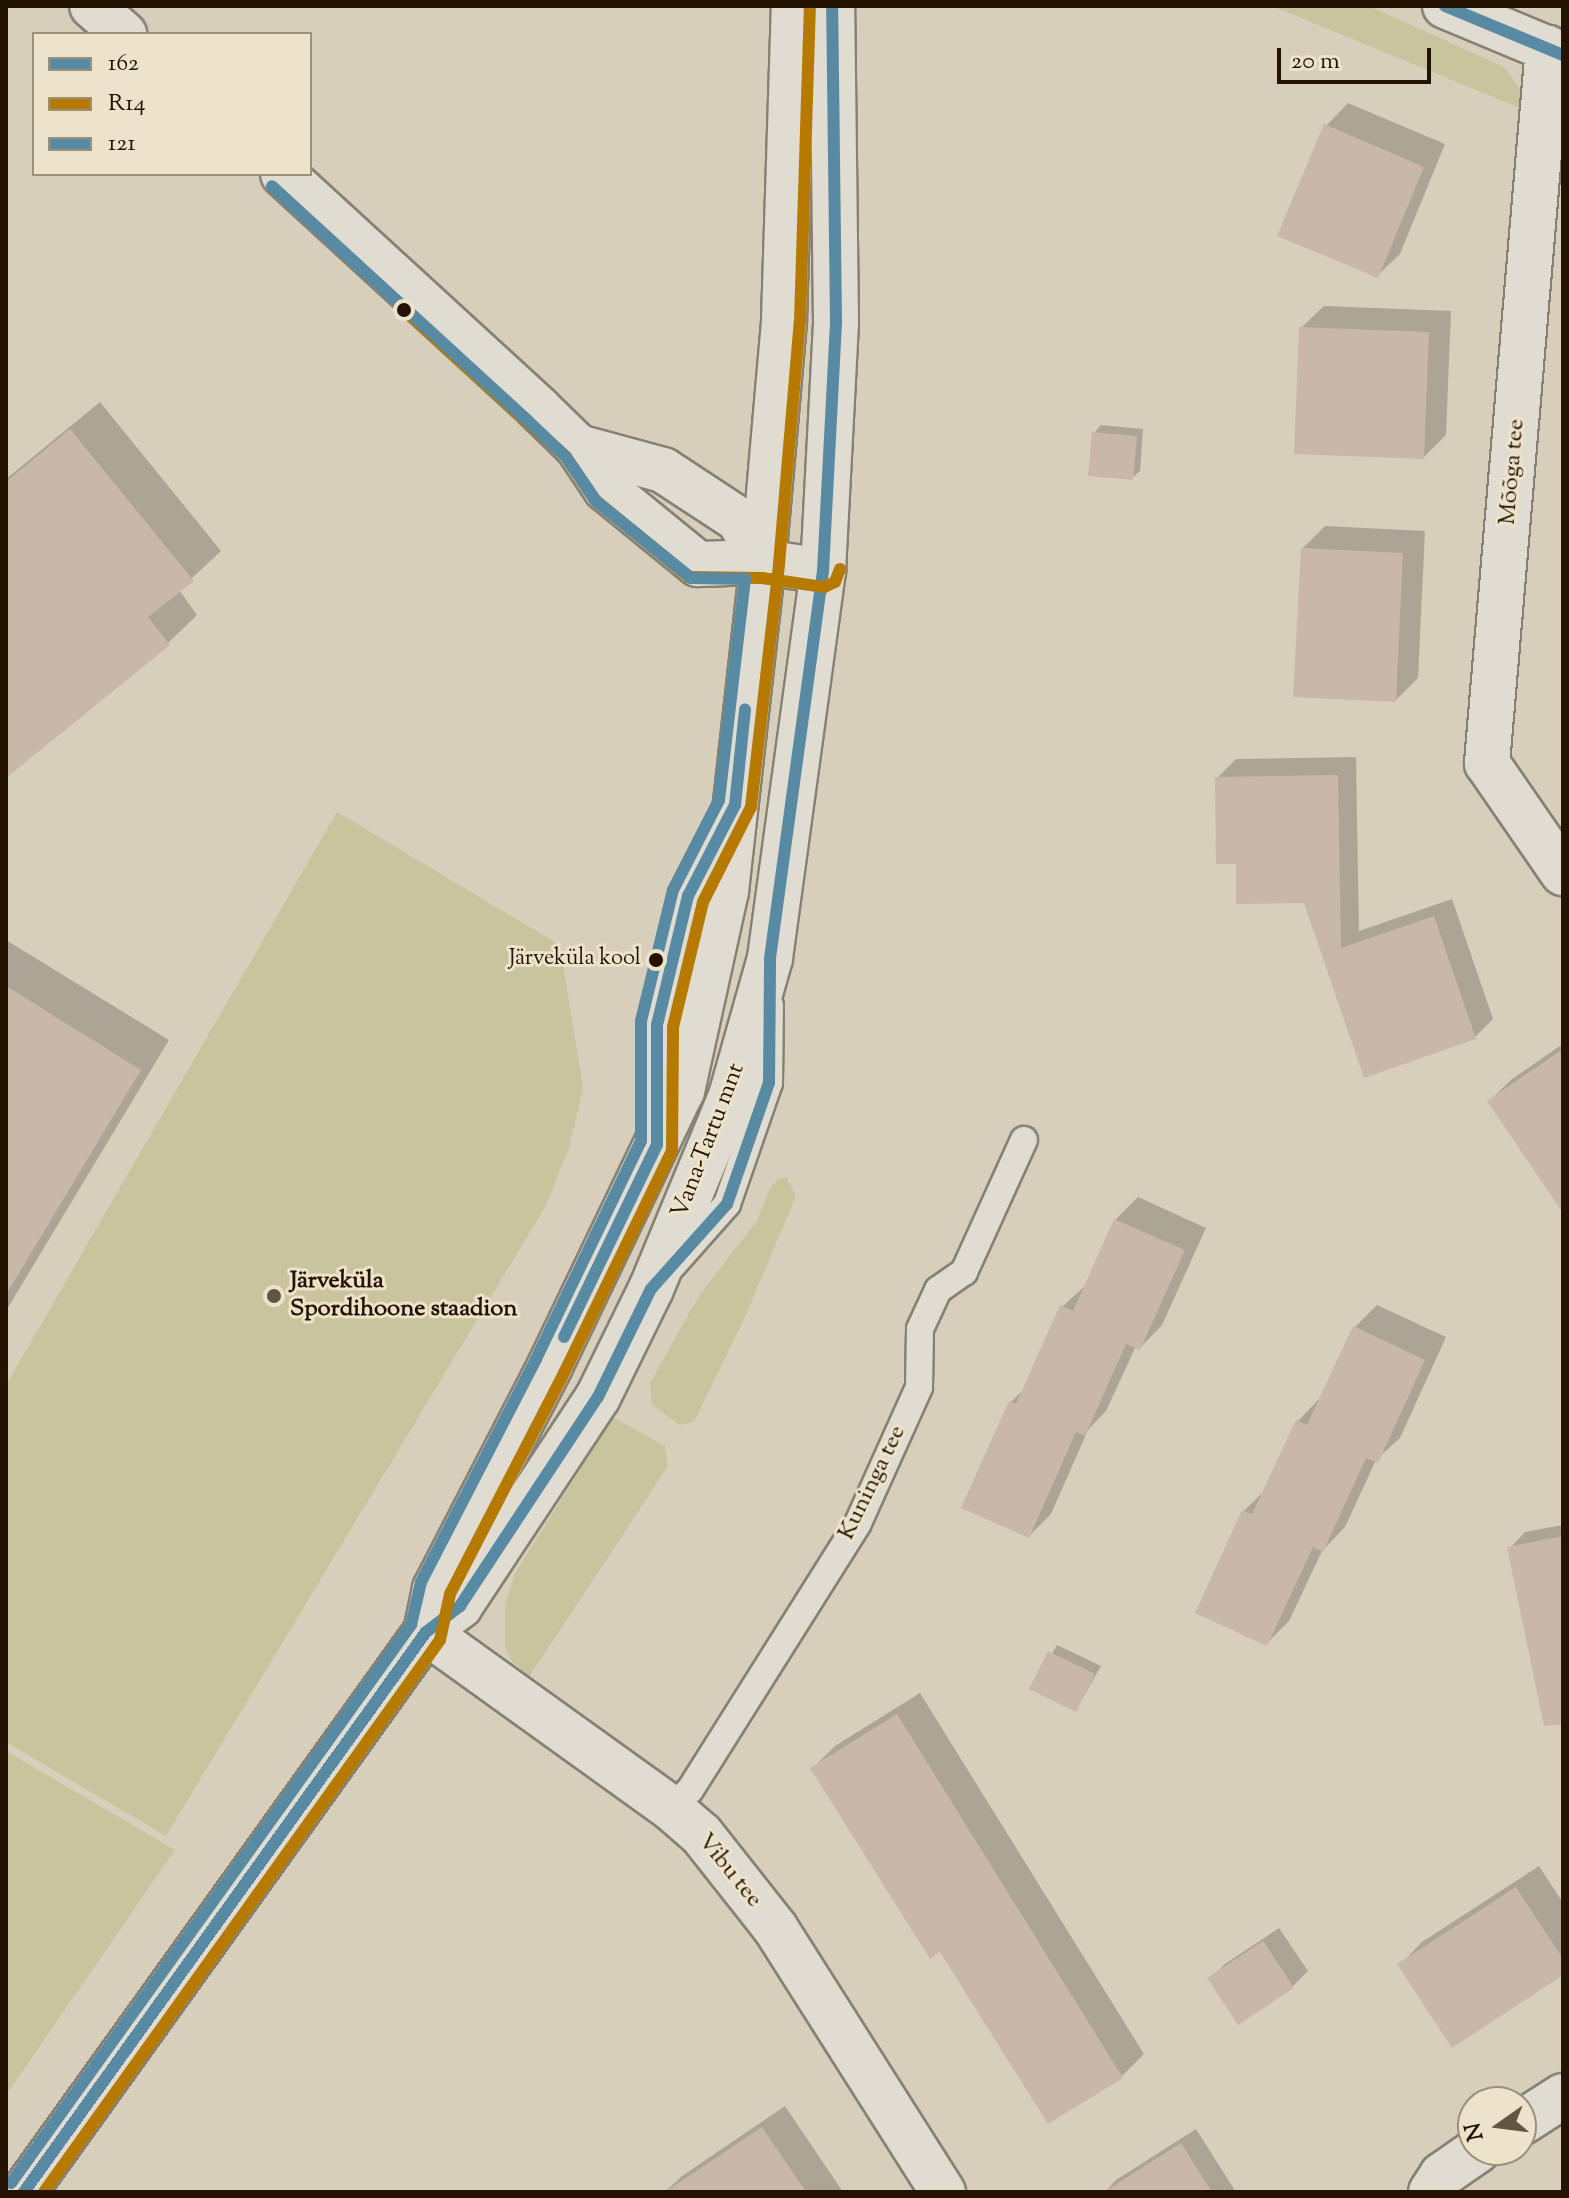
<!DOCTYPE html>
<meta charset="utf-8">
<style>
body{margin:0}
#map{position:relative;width:1569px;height:2198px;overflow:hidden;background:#d7cfbb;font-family:"Sorts Mill Goudy",serif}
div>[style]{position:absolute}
.green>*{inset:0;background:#c8c49d}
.shadow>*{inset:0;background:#0003}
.building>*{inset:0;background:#c9b7aa}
.roads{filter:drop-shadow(2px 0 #878174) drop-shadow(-2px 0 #878174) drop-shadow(0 2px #878174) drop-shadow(0 -2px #878174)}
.service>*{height:26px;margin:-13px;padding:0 13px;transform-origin:13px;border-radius:13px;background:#e0dcd1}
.minor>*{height:44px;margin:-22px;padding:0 22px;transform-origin:22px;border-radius:22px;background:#e0dcd1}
.tertiary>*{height:44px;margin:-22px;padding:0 22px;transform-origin:22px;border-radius:22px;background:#e0dcd1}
.bus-1>*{height:12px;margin:-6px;padding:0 6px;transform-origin:6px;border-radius:6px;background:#588ba3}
.bus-2>*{height:12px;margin:-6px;padding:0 6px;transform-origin:6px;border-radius:6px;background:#b77a00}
.bus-3>*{height:12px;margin:-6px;padding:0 6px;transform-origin:6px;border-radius:6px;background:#588ba3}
.dots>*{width:22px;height:22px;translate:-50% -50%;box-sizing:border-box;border:4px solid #ede3ca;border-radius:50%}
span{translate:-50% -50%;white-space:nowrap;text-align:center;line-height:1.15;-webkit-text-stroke:6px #ede3ca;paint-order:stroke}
.bus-label{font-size:22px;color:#231300}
.right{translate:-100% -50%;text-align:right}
.street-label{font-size:24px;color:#231300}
.poi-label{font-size:24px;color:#231300;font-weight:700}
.left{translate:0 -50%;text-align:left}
.frame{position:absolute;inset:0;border:8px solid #231300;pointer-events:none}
.legend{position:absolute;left:32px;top:32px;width:280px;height:144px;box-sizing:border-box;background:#ede3ca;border:2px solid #9c9079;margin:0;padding:10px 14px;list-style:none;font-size:24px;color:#231300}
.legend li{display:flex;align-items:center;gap:16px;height:40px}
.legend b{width:40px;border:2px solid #9c9079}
.north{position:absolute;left:1457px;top:2086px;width:80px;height:80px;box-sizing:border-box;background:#ede3ca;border:2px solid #9c9079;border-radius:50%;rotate:256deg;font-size:22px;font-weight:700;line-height:32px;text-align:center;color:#231300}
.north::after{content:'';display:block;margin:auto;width:28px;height:36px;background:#625541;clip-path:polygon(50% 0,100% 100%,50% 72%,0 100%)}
.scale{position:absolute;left:1277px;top:48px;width:154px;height:36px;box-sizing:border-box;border:4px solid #231300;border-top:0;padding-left:10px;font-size:24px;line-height:28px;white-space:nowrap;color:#231300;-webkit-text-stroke:6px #ede3ca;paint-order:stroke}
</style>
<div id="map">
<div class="green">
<i style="clip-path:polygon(1272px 6px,1369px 6px,1504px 67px,1526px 98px,1525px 110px)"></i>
<i style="clip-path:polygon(337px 812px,560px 945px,583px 1088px,569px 1148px,545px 1207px,166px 1836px,6px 1742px,6px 1385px)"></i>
<i style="clip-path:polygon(779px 1178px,787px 1178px,796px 1196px,744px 1319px,694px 1422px,680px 1425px,652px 1405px,650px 1383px,700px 1294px,757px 1221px,770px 1188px)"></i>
<i style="clip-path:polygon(613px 1417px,665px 1446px,668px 1466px,529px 1677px,511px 1660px,505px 1647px,505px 1606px,515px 1573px)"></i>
<i style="clip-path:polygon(6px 1751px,175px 1850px,6px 2095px)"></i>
</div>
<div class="shadow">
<i style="clip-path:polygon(1348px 103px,1445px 144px,1400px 254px,1377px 276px,1326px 126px)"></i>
<i style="clip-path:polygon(1324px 306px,1451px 311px,1446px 435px,1424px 457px,1301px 328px)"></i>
<i style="clip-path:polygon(100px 402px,221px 551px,179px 590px,197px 615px,168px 643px,6px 776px,6px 479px)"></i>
<i style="clip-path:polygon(1101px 425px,1143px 429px,1140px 471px,1132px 478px,1094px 433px)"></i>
<i style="clip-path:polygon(1325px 526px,1425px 531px,1418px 678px,1396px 700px,1303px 548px)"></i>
<i style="clip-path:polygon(1356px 757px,1359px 931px,1452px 899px,1493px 1019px,1475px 1037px,1365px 1075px,1305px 901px,1238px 862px,1217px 778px,1236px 759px)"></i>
<i style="clip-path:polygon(6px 940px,169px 1040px,6px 1311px)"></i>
<i style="clip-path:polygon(1563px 1044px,1563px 1210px,1489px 1101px,1512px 1079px)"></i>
<i style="clip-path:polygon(1138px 1197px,1206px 1228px,1162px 1325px,1140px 1348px,1136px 1346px,1106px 1411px,1088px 1430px,1051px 1514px,1029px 1536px,1011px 1402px,1026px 1387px,1062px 1307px,1086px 1285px,1115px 1220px)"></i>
<i style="clip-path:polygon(1377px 1305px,1446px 1337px,1400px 1438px,1376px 1460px,1345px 1527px,1322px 1551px,1289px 1621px,1267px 1643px,1244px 1511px,1267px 1488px,1298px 1421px,1320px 1398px,1355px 1327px)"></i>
<i style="clip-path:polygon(1563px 1525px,1563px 1652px,1510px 1548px,1525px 1532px)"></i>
<i style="clip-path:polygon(1057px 1645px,1101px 1666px,1076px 1710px,1032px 1688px)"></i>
<i style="clip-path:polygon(920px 1693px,1144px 2054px,1122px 2076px,941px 1950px,813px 1768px,835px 1746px)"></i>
<i style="clip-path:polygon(1539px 1866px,1563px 1903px,1563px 1972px,1400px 1965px,1422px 1942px)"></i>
<i style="clip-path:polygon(1279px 1928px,1308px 1971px,1293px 1986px,1210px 1979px,1225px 1964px)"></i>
<i style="clip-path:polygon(785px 2106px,843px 2192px,665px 2192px,682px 2176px)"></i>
<i style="clip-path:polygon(1196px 2129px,1236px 2192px,1105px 2192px,1116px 2180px)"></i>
</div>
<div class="building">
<i style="clip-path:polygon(1324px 124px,1424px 167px,1378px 278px,1277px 236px)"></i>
<i style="clip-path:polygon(1299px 327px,1429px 332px,1424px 459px,1294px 454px)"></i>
<i style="clip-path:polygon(70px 429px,194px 581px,148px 617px,170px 645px,6px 778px,6px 482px)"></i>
<i style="clip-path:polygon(1092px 432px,1137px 436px,1133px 480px,1088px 476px)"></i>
<i style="clip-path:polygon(1301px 548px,1403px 553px,1396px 702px,1293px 697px)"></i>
<i style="clip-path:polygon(1338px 775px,1341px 948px,1434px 916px,1476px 1039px,1364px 1078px,1304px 903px,1236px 904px,1236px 864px,1216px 864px,1215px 777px)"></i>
<i style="clip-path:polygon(6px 986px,141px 1070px,6px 1295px)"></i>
<i style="clip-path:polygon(1563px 1049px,1563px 1213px,1487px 1101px)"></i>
<i style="clip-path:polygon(1114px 1219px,1185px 1250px,1140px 1350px,1126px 1344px,1085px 1436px,1076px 1432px,1029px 1538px,961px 1508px,1009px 1401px,1016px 1404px,1060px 1305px,1073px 1311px)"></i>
<i style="clip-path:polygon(1353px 1326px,1425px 1360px,1378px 1463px,1366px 1458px,1323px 1552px,1313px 1547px,1267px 1646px,1195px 1613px,1242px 1510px,1252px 1514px,1296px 1420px,1307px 1425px)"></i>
<i style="clip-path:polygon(1563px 1536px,1563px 1724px,1544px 1726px,1507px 1547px)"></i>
<i style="clip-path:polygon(1048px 1651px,1095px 1674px,1076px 1712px,1029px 1689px)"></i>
<i style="clip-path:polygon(897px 1714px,1123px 2078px,1048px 2124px,940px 1952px,930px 1959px,810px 1768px)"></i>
<i style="clip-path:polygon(1516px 1887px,1563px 1959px,1563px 1975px,1452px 2048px,1397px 1964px)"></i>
<i style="clip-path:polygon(1263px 1941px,1294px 1988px,1238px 2025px,1207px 1978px)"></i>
<i style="clip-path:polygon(762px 2127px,806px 2192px,665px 2192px)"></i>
<i style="clip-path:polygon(1181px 2143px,1212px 2192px,1104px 2192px)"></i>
</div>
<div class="roads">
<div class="service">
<i style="left:657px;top:1126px;width:101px;rotate:-90deg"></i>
<i style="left:657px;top:1025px;width:133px;rotate:-76.5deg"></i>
<i style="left:688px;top:896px;width:76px;rotate:-62.4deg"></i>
<i style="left:672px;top:1266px;width:83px;rotate:-48.4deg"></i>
<i style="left:727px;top:1204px;width:128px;rotate:-70.9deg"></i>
<i style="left:769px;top:1083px;width:78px;rotate:-89.3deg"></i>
<i style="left:672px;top:1809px;width:26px;rotate:-47deg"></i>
<i style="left:690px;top:1790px;width:315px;rotate:-57.8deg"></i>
<i style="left:858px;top:1523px;width:149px;rotate:-65.8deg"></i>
<i style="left:919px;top:1387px;width:58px;rotate:-89deg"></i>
<i style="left:920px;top:1329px;width:43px;rotate:-65.2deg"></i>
<i style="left:938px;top:1290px;width:32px;rotate:-35deg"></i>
<i style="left:964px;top:1272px;width:145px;rotate:-65.6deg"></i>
</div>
<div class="minor">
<i style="left:92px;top:6px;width:43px;rotate:41.2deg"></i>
<i style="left:1445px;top:6px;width:128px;rotate:22.6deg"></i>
<i style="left:1548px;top:48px;width:718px;rotate:94.88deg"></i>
<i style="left:1487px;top:763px;width:134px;rotate:55.4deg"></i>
<i style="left:283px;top:174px;width:346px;rotate:42.5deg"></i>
<i style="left:538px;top:408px;width:56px;rotate:44.3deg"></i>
<i style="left:578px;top:447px;width:50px;rotate:56.3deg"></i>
<i style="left:606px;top:489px;width:119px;rotate:39.2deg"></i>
<i style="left:698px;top:564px;width:65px;rotate:-1.8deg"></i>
<i style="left:763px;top:562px;width:61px;rotate:8.5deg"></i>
<i style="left:578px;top:447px;width:88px;rotate:15.1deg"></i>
<i style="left:663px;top:470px;width:91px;rotate:33.3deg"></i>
<i style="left:739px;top:520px;width:48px;rotate:60.3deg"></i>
<i style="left:426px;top:1632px;width:303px;rotate:35.7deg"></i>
<i style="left:672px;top:1809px;width:38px;rotate:41deg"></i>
<i style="left:701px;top:1834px;width:121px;rotate:51.7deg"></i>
<i style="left:776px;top:1929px;width:312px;rotate:57.6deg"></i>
<i style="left:1521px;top:2123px;width:50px;rotate:-32.7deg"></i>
<i style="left:1431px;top:2192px;width:20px;rotate:-57deg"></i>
<i style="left:1442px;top:2175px;width:44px;rotate:-34.8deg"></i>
</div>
<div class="tertiary">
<i style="left:426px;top:1632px;width:44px;rotate:-78.2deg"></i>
<i style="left:435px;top:1589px;width:251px;rotate:-62.7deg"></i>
<i style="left:550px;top:1366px;width:305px;rotate:-64.4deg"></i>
<i style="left:682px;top:1091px;width:205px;rotate:-77.6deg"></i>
<i style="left:726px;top:891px;width:331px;rotate:-83.6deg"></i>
<i style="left:763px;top:562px;width:243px;rotate:-85deg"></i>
<i style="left:784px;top:320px;width:314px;rotate:-88.2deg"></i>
<i style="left:24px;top:2192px;width:689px;rotate:-54.33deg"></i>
<i style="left:426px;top:1632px;width:43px;rotate:-37.4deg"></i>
<i style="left:460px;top:1606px;width:250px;rotate:-56.6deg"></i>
<i style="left:598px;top:1397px;width:120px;rotate:-63.9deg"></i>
<i style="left:651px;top:1289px;width:209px;rotate:-67.5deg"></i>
<i style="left:731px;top:1096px;width:143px;rotate:-74.2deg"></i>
<i style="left:770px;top:958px;width:391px;rotate:-82.2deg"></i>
<i style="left:823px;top:571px;width:250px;rotate:-87deg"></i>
<i style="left:836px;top:321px;width:315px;rotate:-90.7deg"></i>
</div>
</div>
<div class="bus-1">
<i style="left:1445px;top:6px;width:128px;rotate:22.6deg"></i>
<i style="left:564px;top:1337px;width:213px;rotate:-64.2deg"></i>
<i style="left:657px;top:1145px;width:120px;rotate:-90deg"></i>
<i style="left:657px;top:1025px;width:133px;rotate:-76.5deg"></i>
<i style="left:688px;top:896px;width:102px;rotate:-62.7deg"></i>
<i style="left:735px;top:805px;width:96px;rotate:-84deg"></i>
<i style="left:24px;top:2192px;width:689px;rotate:-54.33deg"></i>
<i style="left:426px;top:1632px;width:43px;rotate:-37.4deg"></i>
<i style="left:460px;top:1606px;width:250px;rotate:-56.6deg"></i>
<i style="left:598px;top:1397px;width:120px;rotate:-63.9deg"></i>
<i style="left:651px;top:1289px;width:114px;rotate:-48.2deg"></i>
<i style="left:727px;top:1204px;width:128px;rotate:-70.9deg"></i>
<i style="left:769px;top:1083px;width:125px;rotate:-89.5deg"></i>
<i style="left:770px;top:958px;width:391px;rotate:-82.2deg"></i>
<i style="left:823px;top:571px;width:250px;rotate:-87deg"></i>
<i style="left:836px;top:321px;width:315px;rotate:-90.7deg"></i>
</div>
<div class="bus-2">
<i style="left:403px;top:309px;width:220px;rotate:42.2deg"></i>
<i style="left:566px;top:457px;width:52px;rotate:56deg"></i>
<i style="left:595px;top:500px;width:122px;rotate:39.3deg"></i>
<i style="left:689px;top:577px;width:73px;rotate:0.8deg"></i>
<i style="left:762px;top:578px;width:63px;rotate:8.3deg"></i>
<i style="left:824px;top:587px;width:12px;rotate:-24deg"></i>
<i style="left:835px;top:582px;width:14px;rotate:-69deg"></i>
<i style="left:44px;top:2192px;width:679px;rotate:-54.34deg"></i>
<i style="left:440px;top:1640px;width:47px;rotate:-77.7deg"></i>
<i style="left:450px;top:1594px;width:249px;rotate:-62.7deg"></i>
<i style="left:564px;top:1373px;width:247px;rotate:-64.1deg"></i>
<i style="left:672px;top:1151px;width:124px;rotate:-89.5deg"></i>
<i style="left:673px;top:1027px;width:129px;rotate:-76.5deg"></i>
<i style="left:703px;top:902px;width:106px;rotate:-63.2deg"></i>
<i style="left:751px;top:807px;width:245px;rotate:-83.4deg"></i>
<i style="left:779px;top:564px;width:244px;rotate:-85.1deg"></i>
<i style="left:800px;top:321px;width:314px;rotate:-88.2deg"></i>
</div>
<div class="bus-3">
<i style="left:11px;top:2183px;width:687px;rotate:-54.37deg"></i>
<i style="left:411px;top:1625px;width:44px;rotate:-76.9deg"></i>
<i style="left:421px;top:1582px;width:251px;rotate:-62.7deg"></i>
<i style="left:536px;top:1359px;width:242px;rotate:-64.3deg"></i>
<i style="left:641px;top:1141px;width:120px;rotate:-90deg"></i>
<i style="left:641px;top:1021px;width:135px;rotate:-76.3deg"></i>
<i style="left:673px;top:890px;width:101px;rotate:-62.9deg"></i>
<i style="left:719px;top:800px;width:223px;rotate:-83.3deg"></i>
<i style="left:745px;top:579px;width:54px;rotate:-178.9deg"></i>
<i style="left:691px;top:578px;width:122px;rotate:-141deg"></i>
<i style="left:596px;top:501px;width:53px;rotate:-124.3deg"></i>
<i style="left:566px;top:457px;width:54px;rotate:-136.5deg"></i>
<i style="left:527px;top:420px;width:346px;rotate:-137.5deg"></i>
</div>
<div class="dots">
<i style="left:404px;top:310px;background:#231300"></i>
<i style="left:656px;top:960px;background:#231300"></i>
<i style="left:274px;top:1296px;background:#625541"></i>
</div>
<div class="bus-label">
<span class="right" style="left:641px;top:960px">Järveküla kool</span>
</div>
<div class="street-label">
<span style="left:1513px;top:472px;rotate:-85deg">Mõõga tee</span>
<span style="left:709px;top:1141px;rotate:-69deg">Vana-Tartu mnt</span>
<span style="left:873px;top:1483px;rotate:-64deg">Kuninga tee</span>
<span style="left:729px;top:1871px;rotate:51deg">Vibu tee</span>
</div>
<div class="poi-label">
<span class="left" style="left:290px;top:1296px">Järveküla<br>Spordihoone staadion</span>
</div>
<div class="frame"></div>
<ul class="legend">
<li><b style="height:10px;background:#588ba3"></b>162</li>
<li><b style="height:10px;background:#b77a00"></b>R14</li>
<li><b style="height:10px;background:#588ba3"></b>121</li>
</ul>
<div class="north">N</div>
<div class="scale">20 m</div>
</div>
